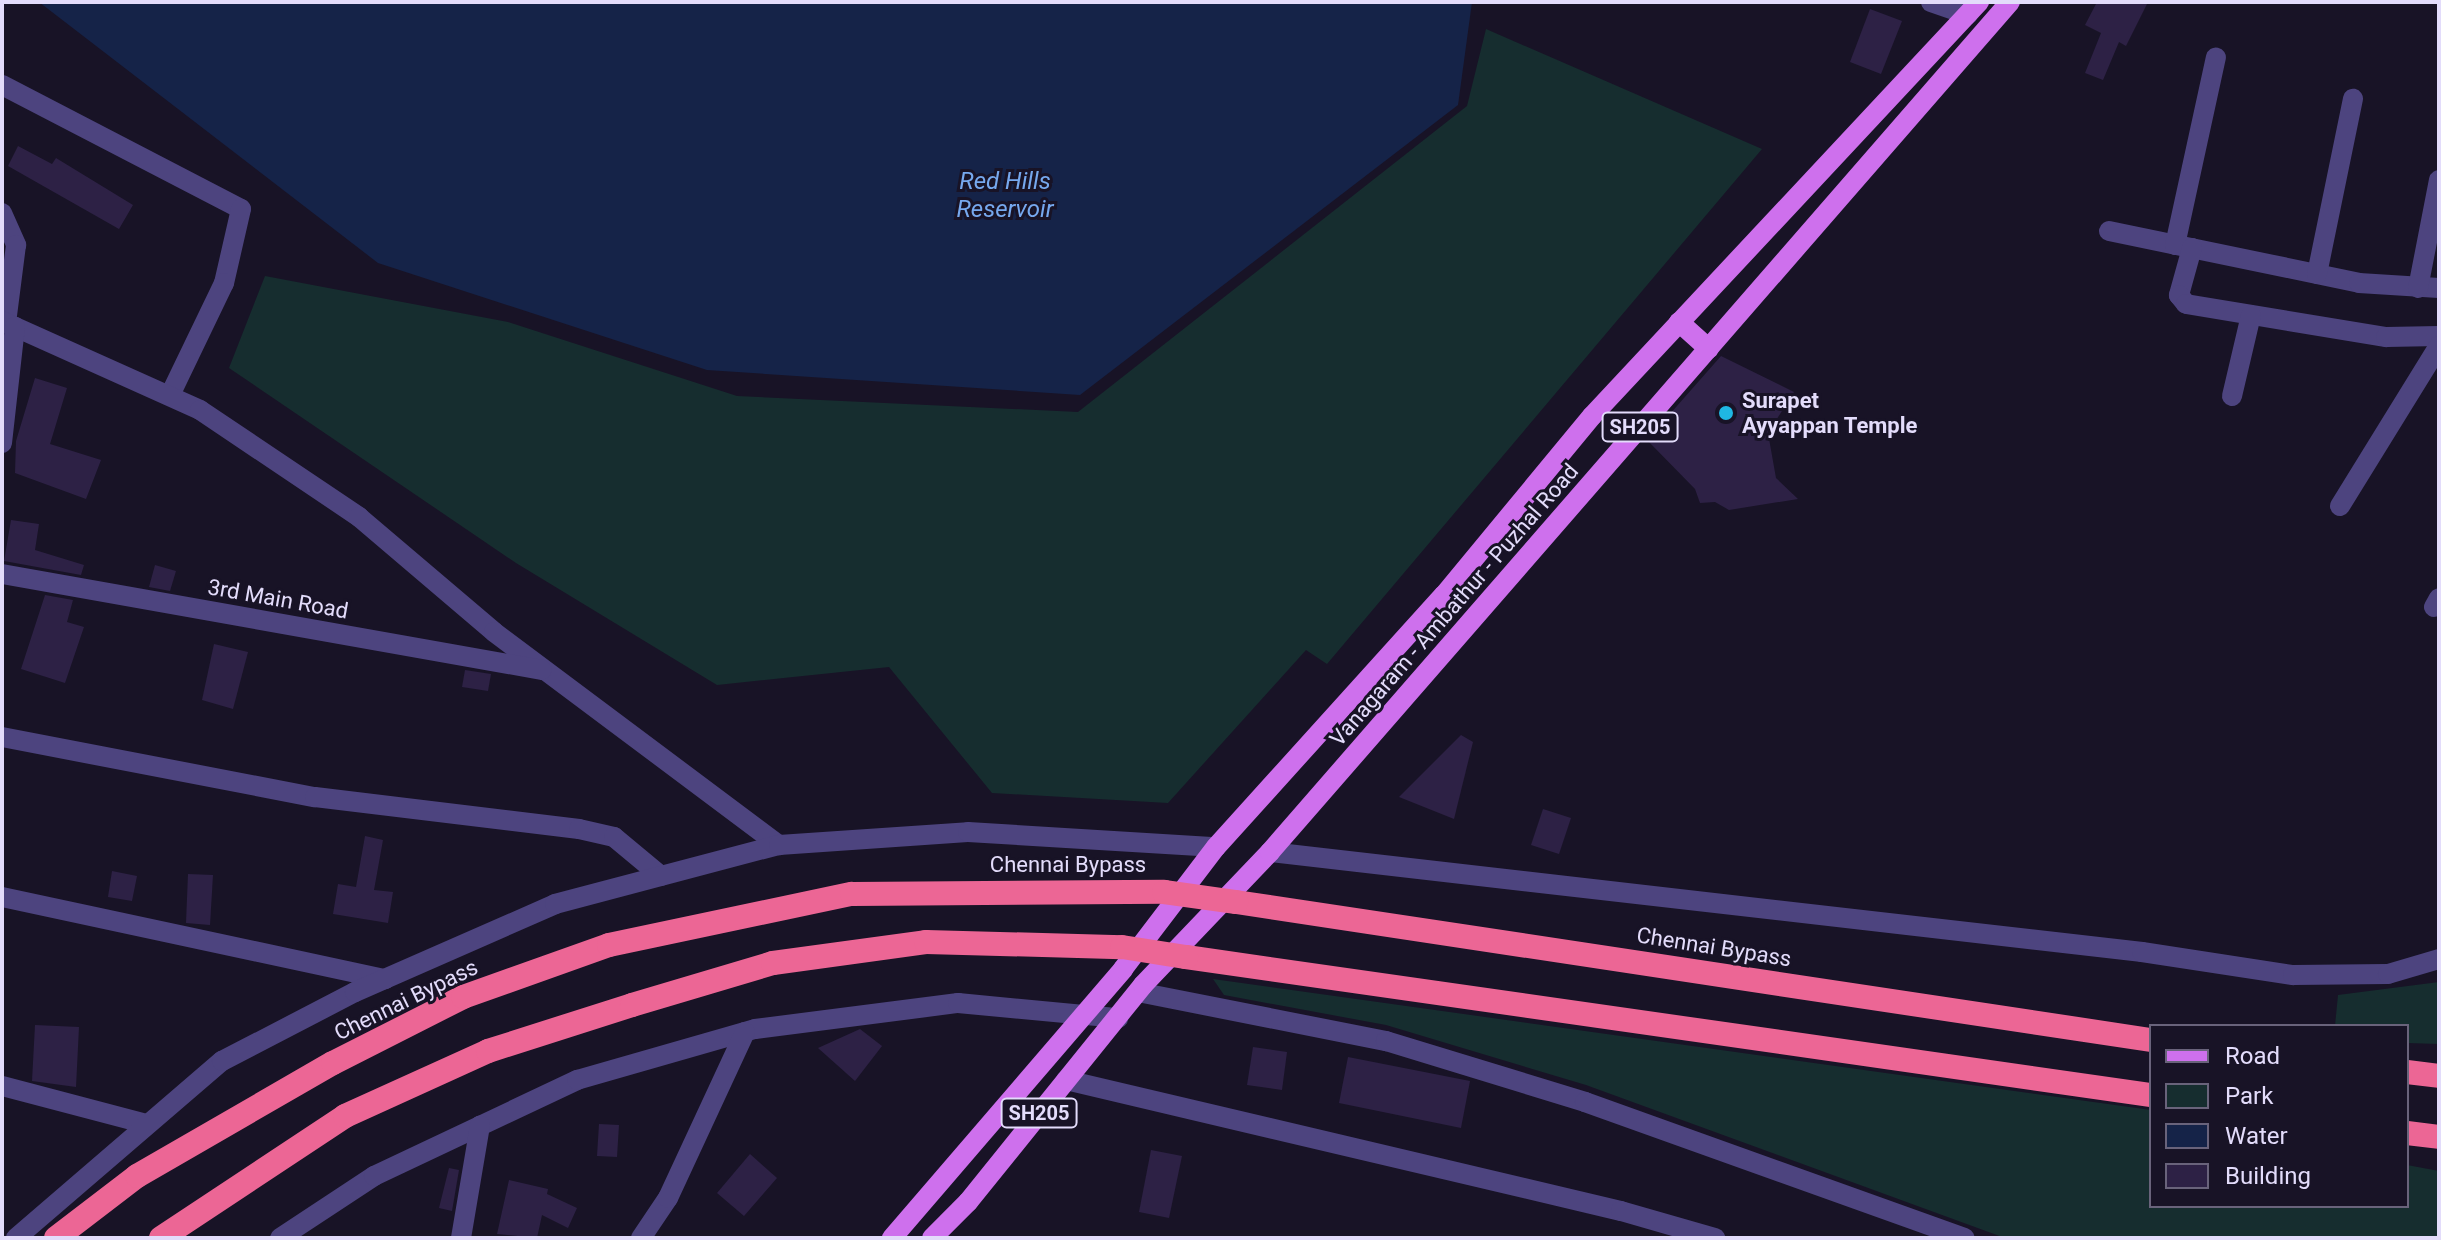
<!DOCTYPE html>
<style>
body{margin:0}
#map{position:relative;width:2441px;height:1240px;overflow:hidden;background:#181326;font-family:Roboto,sans-serif}
div>[style]{position:absolute}
.green>*{inset:0;background:#162d2f}
.water>*{inset:0;background:#152348}
.building>*{inset:0;background:#2d2145}
.minor>*{height:20px;margin:-10px;padding:0 10px;transform-origin:10px;border-radius:10px;background:#4d447f}
.major>*{height:20px;margin:-10px;padding:0 10px;transform-origin:10px;border-radius:10px;background:#ce70ed}
.highway>*{height:24px;margin:-12px;padding:0 12px;transform-origin:12px;border-radius:12px;background:#ec6695}
.highway-bridge>*{height:24px;margin:-12px;padding:0 12px;transform-origin:12px;border-radius:12px;background:#ec6695}
.dots>*{width:22px;height:22px;translate:-50% -50%;box-sizing:border-box;border:4px solid #181326;border-radius:50%}
span{translate:-50% -50%;white-space:nowrap;text-align:center;line-height:1.15;-webkit-text-stroke:6px #181326;paint-order:stroke}
.shield-label span{padding:2px 6px;background:#181326;border:2px solid;border-radius:6px;-webkit-text-stroke-width:0}
.shield-label{font-size:20px;color:#e3dcfb;font-weight:700}
.poi-label{font-size:22px;color:#e3dcfb;font-weight:700}
.left{translate:0 -50%;text-align:left}
.street-label{font-size:22px;color:#e3dcfb}
.water-label{font-size:24px;color:#76a8ee;font-style:italic}
.frame{position:absolute;inset:0;border:4px solid #e3dcfb;pointer-events:none}
.legend{position:absolute;left:2149px;top:1024px;width:260px;height:184px;box-sizing:border-box;background:#181326;border:2px solid #69637b;margin:0;padding:10px 14px;list-style:none;font-size:24px;color:#e3dcfb}
.legend li{display:flex;align-items:center;gap:16px;height:40px}
.legend b{width:40px;border:2px solid #69637b}
</style>
<div id="map">
<div class="green">
<i style="clip-path:polygon(1486px 29px,1762px 149px,1327px 664px,1306px 650px,1168px 803px,992px 793px,889px 667px,717px 685px,516px 563px,229px 368px,265px 276px,508px 322px,737px 396px,1078px 412px,1467px 106px)"></i>
<i style="clip-path:polygon(1213px 979px,2151px 1110px,2151px 1206px,2407px 1206px,2407px 1165px,2439px 1171px,2439px 1238px,2005px 1238px,1586px 1085px,1386px 1025px,1224px 995px)"></i>
<i style="clip-path:polygon(2439px 982px,2439px 1044px,2407px 1043px,2407px 1026px,2335px 1026px,2338px 995px)"></i>
</div>
<div class="water">
<i style="clip-path:polygon(39px 2px,1472px 2px,1458px 105px,1080px 395px,707px 370px,378px 263px)"></i>
</div>
<div class="building">
<i style="clip-path:polygon(2097px 2px,2148px 2px,2126px 46px,2119px 42px,2103px 80px,2085px 73px,2101px 33px,2085px 25px)"></i>
<i style="clip-path:polygon(1870px 9px,1902px 21px,1881px 74px,1850px 62px)"></i>
<i style="clip-path:polygon(18px 146px,52px 164px,56px 158px,133px 205px,119px 229px,8px 166px)"></i>
<i style="clip-path:polygon(1721px 356px,1794px 392px,1768px 433px,1776px 478px,1798px 499px,1729px 510px,1715px 502px,1700px 503px,1695px 489px,1647px 440px)"></i>
<i style="clip-path:polygon(35px 378px,67px 388px,50px 444px,101px 460px,86px 499px,15px 473px,16px 441px)"></i>
<i style="clip-path:polygon(11px 520px,39px 524px,35px 550px,84px 565px,81px 575px,4px 561px)"></i>
<i style="clip-path:polygon(155px 565px,176px 571px,170px 591px,149px 587px)"></i>
<i style="clip-path:polygon(45px 595px,73px 600px,67px 622px,84px 627px,65px 683px,21px 669px)"></i>
<i style="clip-path:polygon(214px 644px,248px 652px,233px 709px,202px 700px)"></i>
<i style="clip-path:polygon(465px 670px,491px 674px,488px 691px,462px 687px)"></i>
<i style="clip-path:polygon(1461px 735px,1473px 742px,1454px 819px,1399px 797px)"></i>
<i style="clip-path:polygon(1543px 809px,1571px 818px,1559px 854px,1531px 845px)"></i>
<i style="clip-path:polygon(365px 836px,383px 840px,374px 890px,393px 892px,388px 923px,333px 914px,338px 884px,356px 887px)"></i>
<i style="clip-path:polygon(112px 871px,137px 876px,132px 901px,108px 897px)"></i>
<i style="clip-path:polygon(188px 874px,213px 875px,210px 925px,186px 923px)"></i>
<i style="clip-path:polygon(35px 1025px,79px 1027px,76px 1087px,32px 1081px)"></i>
<i style="clip-path:polygon(860px 1029px,882px 1046px,855px 1081px,818px 1048px)"></i>
<i style="clip-path:polygon(1253px 1047px,1287px 1052px,1282px 1090px,1247px 1085px)"></i>
<i style="clip-path:polygon(1348px 1057px,1470px 1081px,1461px 1128px,1339px 1103px)"></i>
<i style="clip-path:polygon(599px 1124px,619px 1125px,617px 1157px,597px 1156px)"></i>
<i style="clip-path:polygon(1151px 1150px,1182px 1156px,1169px 1218px,1139px 1212px)"></i>
<i style="clip-path:polygon(750px 1154px,777px 1178px,744px 1216px,717px 1193px)"></i>
<i style="clip-path:polygon(449px 1168px,459px 1170px,452px 1211px,439px 1208px)"></i>
<i style="clip-path:polygon(509px 1180px,548px 1189px,547px 1194px,577px 1208px,568px 1228px,542px 1215px,537px 1238px,497px 1234px)"></i>
</div>
<div class="minor">
<i style="left:1931px;top:2px;width:39px;rotate:19deg"></i>
<i style="left:2px;top:85px;width:269px;rotate:27.4deg"></i>
<i style="left:241px;top:209px;width:76px;rotate:102.9deg"></i>
<i style="left:224px;top:283px;width:122px;rotate:115.7deg"></i>
<i style="left:2px;top:213px;width:35px;rotate:66deg"></i>
<i style="left:16px;top:245px;width:79px;rotate:97.3deg"></i>
<i style="left:2109px;top:231px;width:255px;rotate:11.7deg"></i>
<i style="left:2359px;top:283px;width:80px;rotate:3.6deg"></i>
<i style="left:2175px;top:245px;width:192px;rotate:-77.7deg"></i>
<i style="left:2192px;top:248px;width:49px;rotate:105.5deg"></i>
<i style="left:2179px;top:295px;width:11px;rotate:52deg"></i>
<i style="left:2186px;top:304px;width:203px;rotate:9.4deg"></i>
<i style="left:2386px;top:337px;width:53px;rotate:-1.1deg"></i>
<i style="left:2317px;top:274px;width:179px;rotate:-78.4deg"></i>
<i style="left:2418px;top:288px;width:110px;rotate:-79deg"></i>
<i style="left:2px;top:321px;width:217px;rotate:24.2deg"></i>
<i style="left:200px;top:410px;width:192px;rotate:33.9deg"></i>
<i style="left:359px;top:517px;width:177px;rotate:40.4deg"></i>
<i style="left:494px;top:632px;width:356px;rotate:36.8deg"></i>
<i style="left:2232px;top:396px;width:83px;rotate:-76.8deg"></i>
<i style="left:2px;top:443px;width:117px;rotate:-83.6deg"></i>
<i style="left:2340px;top:506px;width:188px;rotate:-58.3deg"></i>
<i style="left:2px;top:574px;width:548px;rotate:10.08deg"></i>
<i style="left:2434px;top:607px;width:10px;rotate:-61deg"></i>
<i style="left:2px;top:737px;width:319px;rotate:10.9deg"></i>
<i style="left:315px;top:797px;width:266px;rotate:6.9deg"></i>
<i style="left:579px;top:829px;width:36px;rotate:13deg"></i>
<i style="left:614px;top:837px;width:61px;rotate:39.7deg"></i>
<i style="left:1270px;top:852px;width:878px;rotate:6.54deg"></i>
<i style="left:2142px;top:952px;width:153px;rotate:8.7deg"></i>
<i style="left:2293px;top:975px;width:95px;rotate:-0.6deg"></i>
<i style="left:2388px;top:974px;width:53px;rotate:-16.4deg"></i>
<i style="left:2px;top:897px;width:392px;rotate:12.1deg"></i>
<i style="left:1138px;top:992px;width:253px;rotate:11.2deg"></i>
<i style="left:1386px;top:1041px;width:208px;rotate:17deg"></i>
<i style="left:1585px;top:1102px;width:403px;rotate:19.7deg"></i>
<i style="left:1066px;top:1080px;width:570px;rotate:13.28deg"></i>
<i style="left:1621px;top:1211px;width:98px;rotate:16deg"></i>
<i style="left:2px;top:1086px;width:150px;rotate:14.7deg"></i>
<i style="left:16px;top:1238px;width:272px;rotate:-40.7deg"></i>
<i style="left:222px;top:1061px;width:150px;rotate:-27.4deg"></i>
<i style="left:355px;top:992px;width:219px;rotate:-23.7deg"></i>
<i style="left:555px;top:904px;width:232px;rotate:-14.8deg"></i>
<i style="left:779px;top:845px;width:189px;rotate:-3.9deg"></i>
<i style="left:968px;top:832px;width:248px;rotate:3.5deg"></i>
<i style="left:280px;top:1238px;width:113px;rotate:-33.4deg"></i>
<i style="left:374px;top:1176px;width:225px;rotate:-25.3deg"></i>
<i style="left:577px;top:1080px;width:185px;rotate:-16deg"></i>
<i style="left:755px;top:1029px;width:205px;rotate:-7.3deg"></i>
<i style="left:958px;top:1003px;width:161px;rotate:5.4deg"></i>
<i style="left:461px;top:1238px;width:114px;rotate:-80.4deg"></i>
<i style="left:641px;top:1238px;width:48px;rotate:-56deg"></i>
<i style="left:668px;top:1198px;width:183px;rotate:-65.1deg"></i>
</div>
<div class="major">
<i style="left:1679px;top:322px;width:40px;rotate:42deg"></i>
<i style="left:892px;top:1238px;width:355px;rotate:-49.3deg"></i>
<i style="left:1123px;top:969px;width:153px;rotate:-52.7deg"></i>
<i style="left:1216px;top:847px;width:340px;rotate:-47.9deg"></i>
<i style="left:1444px;top:595px;width:232px;rotate:-50.4deg"></i>
<i style="left:1592px;top:416px;width:567px;rotate:-46.93deg"></i>
<i style="left:932px;top:1238px;width:51px;rotate:-45deg"></i>
<i style="left:968px;top:1202px;width:279px;rotate:-51.1deg"></i>
<i style="left:1143px;top:985px;width:184px;rotate:-46.3deg"></i>
<i style="left:1270px;top:852px;width:1127px;rotate:-48.96deg"></i>
</div>
<div class="highway">
<i style="left:1236px;top:902px;width:925px;rotate:8.58deg"></i>
<i style="left:1186px;top:957px;width:975px;rotate:8.14deg"></i>
<i style="left:2407px;top:1072px;width:32px;rotate:7deg"></i>
<i style="left:2407px;top:1133px;width:32px;rotate:7deg"></i>
<i style="left:56px;top:1238px;width:102px;rotate:-37.4deg"></i>
<i style="left:137px;top:1176px;width:226px;rotate:-30deg"></i>
<i style="left:333px;top:1063px;width:146px;rotate:-26.9deg"></i>
<i style="left:463px;top:997px;width:155px;rotate:-19.6deg"></i>
<i style="left:609px;top:945px;width:248px;rotate:-11.9deg"></i>
<i style="left:852px;top:894px;width:312px;rotate:-0.4deg"></i>
<i style="left:161px;top:1238px;width:221px;rotate:-33.5deg"></i>
<i style="left:345px;top:1116px;width:157px;rotate:-24.4deg"></i>
<i style="left:488px;top:1051px;width:151px;rotate:-17.7deg"></i>
<i style="left:632px;top:1005px;width:147px;rotate:-16.6deg"></i>
<i style="left:773px;top:963px;width:154px;rotate:-7.8deg"></i>
<i style="left:926px;top:942px;width:196px;rotate:1.5deg"></i>
</div>
<div class="highway-bridge">
<i style="left:1164px;top:892px;width:73px;rotate:7.9deg"></i>
<i style="left:1122px;top:947px;width:65px;rotate:8.9deg"></i>
</div>
<div class="dots">
<i style="left:1726px;top:413px;background:#1fb7e3"></i>
</div>
<div class="shield-label">
<span style="left:1640px;top:427px">SH205</span>
<span style="left:1039px;top:1113px">SH205</span>
</div>
<div class="poi-label">
<span class="left" style="left:1742px;top:413px">Surapet<br>Ayyappan Temple</span>
</div>
<div class="street-label">
<span style="left:278px;top:599px;rotate:10deg">3rd Main Road</span>
<span style="left:1454px;top:605px;rotate:-49deg">Vanagaram - Ambathur - Puzhal Road</span>
<span style="left:1068px;top:865px">Chennai Bypass</span>
<span style="left:1714px;top:947px;rotate:9deg">Chennai Bypass</span>
<span style="left:406px;top:1000px;rotate:-26deg">Chennai Bypass</span>
</div>
<div class="water-label">
<span style="left:1005px;top:196px">Red Hills<br>Reservoir</span>
</div>
<div class="frame"></div>
<ul class="legend">
<li><b style="height:10px;background:#ce70ed"></b>Road</li>
<li><b style="height:22px;background:#162d2f"></b>Park</li>
<li><b style="height:22px;background:#152348"></b>Water</li>
<li><b style="height:22px;background:#2d2145"></b>Building</li>
</ul>
</div>
